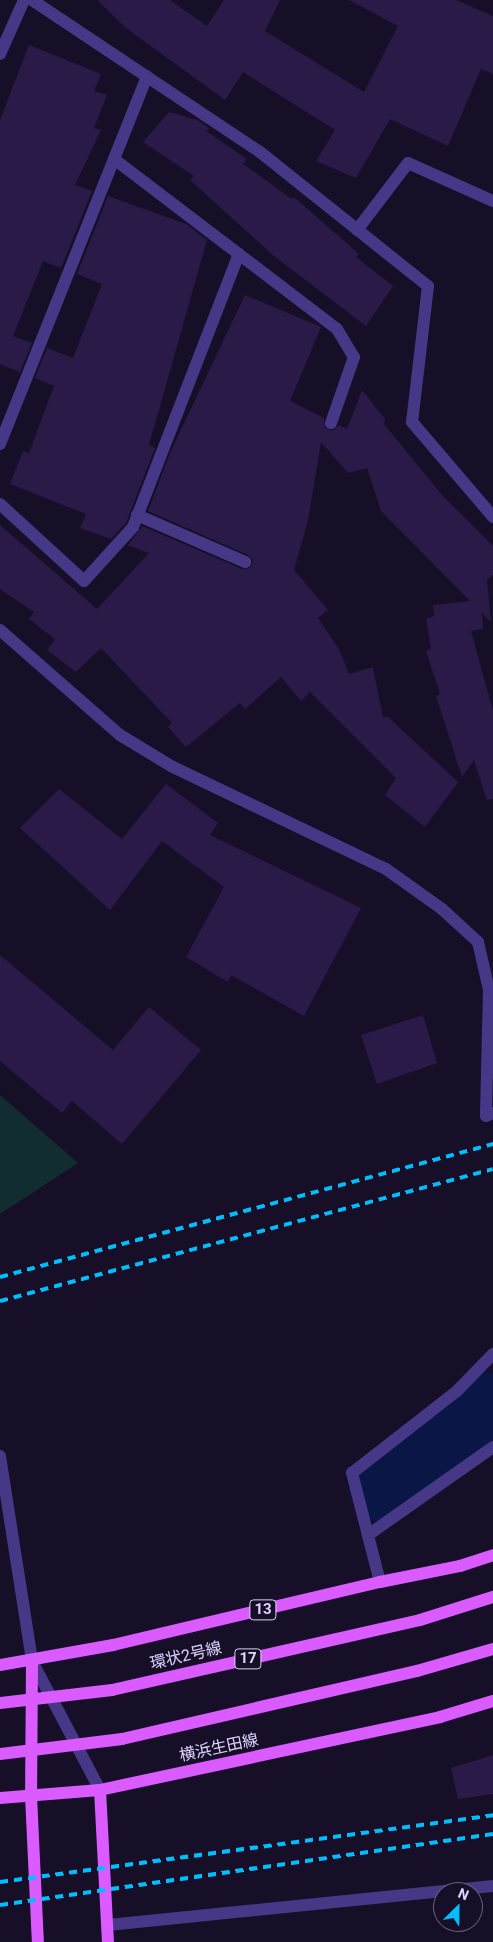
<!DOCTYPE html>
<meta charset="utf-8">
<style>
body{margin:0}
#map{position:relative;width:493px;height:1942px;overflow:hidden;background:#160f27;font-family:Roboto,"Noto Sans JP",sans-serif}
div>[style]{position:absolute}
.green>*{inset:0;background:#112d31}
.river>*{height:66px;margin:-33px;padding:0 33px;transform-origin:33px;border-radius:33px;background:#091646}
.building>*{inset:0;background:#2a1a48}
.minor>*{height:12px;margin:-6px;padding:0 6px;transform-origin:6px;border-radius:6px;background:#473887}
.tertiary>*{height:12px;margin:-6px;padding:0 6px;transform-origin:6px;border-radius:6px;background:#473887}
.primary>*{height:12px;margin:-6px;padding:0 6px;transform-origin:6px;border-radius:6px;background:#da5bff}
.rail>*{height:4px;margin-top:-2px;transform-origin:0;background:repeating-linear-gradient(90deg,#00bfff 0 8px,transparent 0 14px)}
span{translate:-50% -50%;white-space:nowrap;text-align:center;line-height:1.15;-webkit-text-stroke:4px #160f27;paint-order:stroke}
.shield-label span{padding:1px 4px;background:#160f27;border:1px solid;border-radius:4px;-webkit-text-stroke-width:0}
.shield-label{font-size:15px;color:#e0d4ff;font-weight:700}
.street-label{font-size:16px;color:#e0d4ff}
.north{position:absolute;left:433px;top:1882px;width:50px;height:50px;box-sizing:border-box;background:#160f27;border:1px solid #675e7d;border-radius:50%;rotate:23deg;font-size:14px;font-weight:700;line-height:20px;text-align:center;color:#e0d4ff}
.north::after{content:'';display:block;margin:auto;width:18px;height:22px;background:#00bfff;clip-path:polygon(50% 0,100% 100%,50% 72%,0 100%)}
</style>
<div id="map">
<div class="green">
<i style="clip-path:polygon(0 1095px,78px 1163px,0 1214px)"></i>
</div>
<div class="river">
<i style="left:382px;top:1489px;width:139px;rotate:-37.1deg"></i>
</div>
<div class="building">
<i style="clip-path:polygon(97px 0,170px 0,207px 26px,224px 0,280px 0,265px 31px,364px 92px,398px 26px,349px 0,456px 0,493px 16px,493px 74px,481px 69px,448px 146px,390px 119px,356px 178px,316px 161px,335px 130px,243px 72px,225px 100px,126px 28px)"></i>
<i style="clip-path:polygon(29px 45px,101px 74px,94px 91px,107px 95px,94px 128px,101px 130px,75px 185px,92px 191px,61px 268px,43px 261px,13px 336px,32px 343px,20px 372px,0 364px,0 120px)"></i>
<i style="clip-path:polygon(169px 112px,197px 120px,209px 128px,206px 131px,247px 159px,243px 164px,292px 199px,294px 197px,359px 254px,356px 257px,393px 286px,366px 326px,274px 256px,190px 180px,194px 176px,143px 142px)"></i>
<i style="clip-path:polygon(108px 196px,186px 224px,207px 240px,149px 445px,155px 448px,126px 523px,111px 539px,80px 528px,86px 514px,10px 484px,23px 451px,29px 453px,54px 386px,35px 378px,47px 348px,73px 358px,102px 284px,77px 274px)"></i>
<i style="clip-path:polygon(245px 295px,321px 327px,290px 401px,324px 418px,325px 428px,332px 431px,339px 425px,347px 429px,362px 390px,385px 419px,384px 424px,442px 495px,493px 546px,493px 575px,487px 580px,491px 622px,482px 613px,483px 629px,471px 631px,493px 711px,493px 799px,487px 800px,474px 760px,462px 777px,436px 696px,440px 694px,426px 651px,431px 649px,426px 619px,434px 616px,433px 605px,470px 601px,381px 511px,367px 468px,348px 473px,321px 442px,308px 521px,294px 570px,328px 610px,318px 618px,339px 649px,349px 674px,373px 667px,383px 718px,387px 716px,458px 782px,425px 827px,385px 795px,396px 778px,310px 692px,301px 701px,281px 677px,245px 709px,240px 703px,186px 747px,168px 727px,172px 723px,101px 648px,76px 672px,47px 650px,55px 639px,29px 619px,34px 612px,0 589px,0 525px,97px 609px,149px 553px,128px 545px,142px 526px,242px 569px,250px 568px,253px 561px,248px 555px,148px 511px,170px 453px)"></i>
<i style="clip-path:polygon(166px 784px,218px 823px,210px 835px,361px 908px,304px 1016px,231px 975px,228px 982px,186px 957px,224px 887px,162px 841px,110px 910px,20px 828px,59px 789px,122px 839px)"></i>
<i style="clip-path:polygon(0 955px,113px 1050px,149px 1007px,201px 1050px,122px 1144px,72px 1101px,62px 1113px,0 1061px)"></i>
<i style="clip-path:polygon(423px 1015px,437px 1063px,377px 1084px,361px 1035px)"></i>
<i style="clip-path:polygon(493px 1755px,493px 1794px,458px 1799px,451px 1768px)"></i>
</div>
<div class="minor">
<i style="left:32px;top:0;width:274px;rotate:33.7deg"></i>
<i style="left:260px;top:152px;width:215px;rotate:38.6deg"></i>
<i style="left:428px;top:286px;width:137px;rotate:96.7deg"></i>
<i style="left:412px;top:422px;width:125px;rotate:49.5deg"></i>
<i style="left:0;top:54px;width:59px;rotate:-66deg"></i>
<i style="left:114px;top:159px;width:280px;rotate:37.3deg"></i>
<i style="left:337px;top:329px;width:33px;rotate:59deg"></i>
<i style="left:354px;top:357px;width:70px;rotate:109.2deg"></i>
<i style="left:357px;top:230px;width:84px;rotate:-52.7deg"></i>
<i style="left:408px;top:163px;width:93px;rotate:24.1deg"></i>
<i style="left:0;top:444px;width:396px;rotate:-68.2deg"></i>
<i style="left:0;top:504px;width:114px;rotate:42.5deg"></i>
<i style="left:84px;top:581px;width:73px;rotate:-47.8deg"></i>
<i style="left:133px;top:527px;width:293px;rotate:-68.8deg"></i>
<i style="left:137px;top:515px;width:118px;rotate:23.5deg"></i>
<i style="left:0;top:630px;width:159px;rotate:41.2deg"></i>
<i style="left:120px;top:735px;width:60px;rotate:31.3deg"></i>
<i style="left:171px;top:766px;width:238px;rotate:25.6deg"></i>
<i style="left:386px;top:869px;width:69px;rotate:35.5deg"></i>
<i style="left:442px;top:909px;width:49px;rotate:42.5deg"></i>
<i style="left:478px;top:942px;width:49px;rotate:77.1deg"></i>
<i style="left:489px;top:990px;width:126px;rotate:91.4deg"></i>
<i style="left:486px;top:1116px;width:8px;rotate:-23deg"></i>
<i style="left:368px;top:1535px;width:153px;rotate:-35.1deg"></i>
<i style="left:380px;top:1582px;width:113px;rotate:-104.4deg"></i>
<i style="left:352px;top:1473px;width:133px;rotate:-38deg"></i>
<i style="left:457px;top:1391px;width:52px;rotate:-45.8deg"></i>
<i style="left:108px;top:1925px;width:387px;rotate:-5.8deg"></i>
</div>
<div class="tertiary">
<i style="left:0;top:1456px;width:207px;rotate:81.1deg"></i>
<i style="left:32px;top:1661px;width:146px;rotate:62.2deg"></i>
</div>
<div class="primary">
<i style="left:32px;top:1661px;width:135px;rotate:90.4deg"></i>
<i style="left:31px;top:1796px;width:146px;rotate:87.3deg"></i>
<i style="left:0;top:1665px;width:115px;rotate:-10deg"></i>
<i style="left:113px;top:1645px;width:274px;rotate:-13.3deg"></i>
<i style="left:380px;top:1582px;width:82px;rotate:-11.3deg"></i>
<i style="left:460px;top:1566px;width:35px;rotate:-18deg"></i>
<i style="left:0;top:1703px;width:113px;rotate:-6.6deg"></i>
<i style="left:112px;top:1690px;width:316px;rotate:-12.8deg"></i>
<i style="left:420px;top:1620px;width:77px;rotate:-17.5deg"></i>
<i style="left:0;top:1754px;width:123px;rotate:-7deg"></i>
<i style="left:122px;top:1739px;width:303px;rotate:-13deg"></i>
<i style="left:417px;top:1671px;width:79px;rotate:-16.1deg"></i>
<i style="left:100px;top:1790px;width:152px;rotate:87deg"></i>
<i style="left:0;top:1798px;width:100px;rotate:-4.6deg"></i>
<i style="left:100px;top:1790px;width:348px;rotate:-12.1deg"></i>
<i style="left:440px;top:1717px;width:55px;rotate:-16.8deg"></i>
</div>
<div class="rail">
<i style="left:0;top:1277px;width:511px;rotate:-15.1deg"></i>
<i style="left:0;top:1301px;width:510px;rotate:-14.99deg"></i>
<i style="left:0;top:1882px;width:498px;rotate:-7.7deg"></i>
<i style="left:0;top:1905px;width:498px;rotate:-8.2deg"></i>
</div>
<div class="shield-label">
<span style="left:263px;top:1610px">13</span>
<span style="left:248px;top:1659px">17</span>
</div>
<div class="street-label">
<span style="left:186px;top:1656px;rotate:-13deg">環状2号線</span>
<span style="left:219px;top:1748px;rotate:-12deg">横浜生田線</span>
</div>
<div class="north">N</div>
</div>
